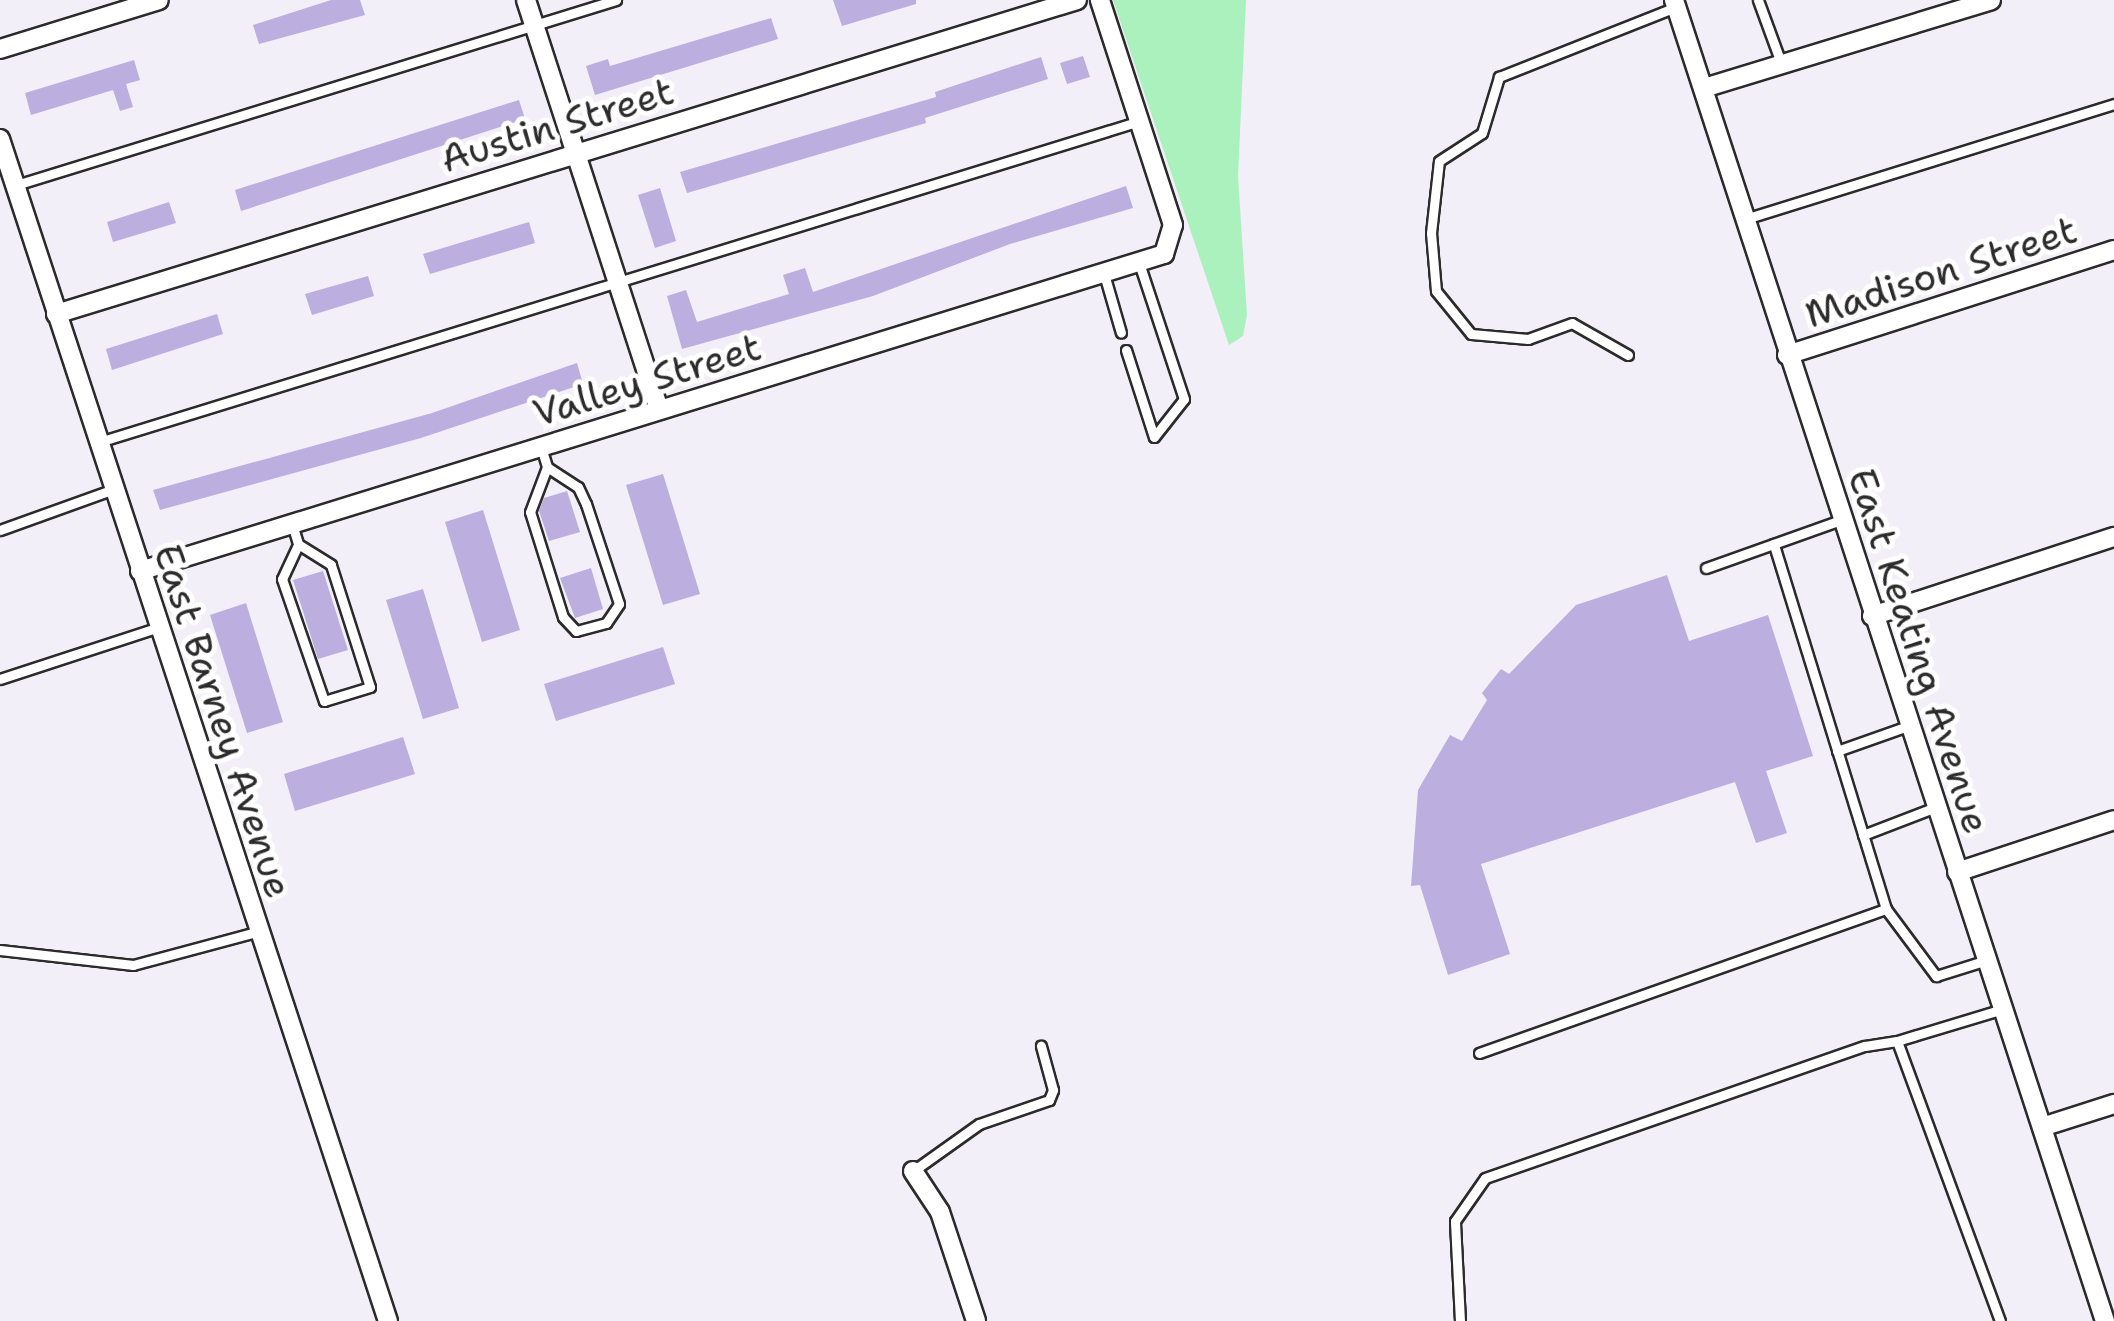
<!DOCTYPE html>
<style>
body{margin:0}
#map{position:relative;width:2114px;height:1321px;overflow:hidden;background:#f2eff8;font-family:"Shantell Sans",sans-serif}
div>[style]{position:absolute}
.green>*{inset:0;background:#aaf1bd}
.building>*{inset:0;background:#bcaede}
.roads{filter:drop-shadow(2px 0 #2b2b2b) drop-shadow(-2px 0 #2b2b2b) drop-shadow(0 2px #2b2b2b) drop-shadow(0 -2px #2b2b2b)}
.lane>*{height:9px;margin:-4.5px;padding:0 4.5px;transform-origin:4.5px;border-radius:4.5px;background:#fff}
.street>*{height:18px;margin:-9px;padding:0 9px;transform-origin:9px;border-radius:9px;background:#fff}
span{translate:-50% -50%;white-space:nowrap;text-align:center;line-height:1.15;-webkit-text-stroke:10px #fff;paint-order:stroke}
.street-label{font-size:38px;color:#2b2b2b}
</style>
<div id="map">
<div class="green">
<i style="clip-path:polygon(1113px 0,1246px 0,1238px 176px,1247px 315px,1243px 336px,1229px 345px)"></i>
</div>
<div class="building">
<i style="clip-path:polygon(331px 0,360px 0,365px 15px,259px 44px,253px 25px)"></i>
<i style="clip-path:polygon(833px 0,916px 0,916px 4px,842px 26px)"></i>
<i style="clip-path:polygon(771px 18px,778px 39px,595px 95px,586px 66px,608px 59px,610px 66px)"></i>
<i style="clip-path:polygon(1083px 56px,1090px 77px,1067px 84px,1060px 63px)"></i>
<i style="clip-path:polygon(1041px 57px,1048px 79px,925px 118px,926px 123px,687px 193px,680px 172px,936px 97px,935px 92px)"></i>
<i style="clip-path:polygon(134px 60px,140px 80px,126px 84px,133px 107px,120px 111px,113px 90px,31px 115px,25px 93px)"></i>
<i style="clip-path:polygon(519px 100px,525px 119px,241px 211px,235px 190px)"></i>
<i style="clip-path:polygon(1126px 186px,1133px 208px,1010px 244px,873px 296px,682px 349px,667px 296px,686px 290px,697px 322px,789px 294px,783px 275px,805px 268px,813px 292px)"></i>
<i style="clip-path:polygon(660px 188px,676px 241px,655px 248px,638px 195px)"></i>
<i style="clip-path:polygon(169px 202px,176px 223px,113px 242px,107px 222px)"></i>
<i style="clip-path:polygon(529px 222px,535px 243px,430px 274px,423px 254px)"></i>
<i style="clip-path:polygon(368px 276px,374px 296px,312px 315px,305px 294px)"></i>
<i style="clip-path:polygon(217px 314px,223px 334px,112px 370px,106px 349px)"></i>
<i style="clip-path:polygon(577px 363px,583px 384px,421px 438px,160px 510px,153px 490px,432px 413px)"></i>
<i style="clip-path:polygon(663px 474px,700px 594px,663px 605px,626px 485px)"></i>
<i style="clip-path:polygon(567px 491px,580px 532px,549px 541px,539px 511px,544px 498px)"></i>
<i style="clip-path:polygon(483px 510px,520px 630px,482px 642px,445px 522px)"></i>
<i style="clip-path:polygon(591px 568px,603px 609px,575px 618px,560px 578px)"></i>
<i style="clip-path:polygon(323px 571px,348px 650px,318px 659px,293px 580px)"></i>
<i style="clip-path:polygon(1667px 575px,1689px 641px,1768px 615px,1813px 756px,1766px 771px,1787px 833px,1756px 843px,1735px 782px,1481px 864px,1510px 954px,1448px 975px,1420px 885px,1411px 886px,1418px 790px,1450px 735px,1462px 741px,1487px 700px,1482px 693px,1501px 669px,1509px 674px,1576px 605px)"></i>
<i style="clip-path:polygon(423px 589px,459px 708px,423px 719px,386px 600px)"></i>
<i style="clip-path:polygon(246px 603px,283px 722px,247px 733px,210px 615px)"></i>
<i style="clip-path:polygon(663px 647px,675px 684px,556px 721px,544px 684px)"></i>
<i style="clip-path:polygon(403px 737px,415px 774px,295px 811px,284px 774px)"></i>
</div>
<div class="roads">
<div class="lane">
<i style="left:1758px;top:0;width:67px;rotate:69.9deg"></i>
<i style="left:16px;top:185px;width:628px;rotate:-17.14deg"></i>
<i style="left:1745px;top:219px;width:387px;rotate:-17.3deg"></i>
<i style="left:1104px;top:274px;width:61px;rotate:73.9deg"></i>
<i style="left:1126px;top:350px;width:91px;rotate:72.2deg"></i>
<i style="left:1154px;top:437px;width:48px;rotate:-51.7deg"></i>
<i style="left:1184px;top:399px;width:143px;rotate:-108.3deg"></i>
<i style="left:1628px;top:355px;width:64px;rotate:-150.3deg"></i>
<i style="left:1572px;top:323px;width:47px;rotate:160deg"></i>
<i style="left:1528px;top:339px;width:57px;rotate:-175deg"></i>
<i style="left:1471px;top:334px;width:55px;rotate:-129.1deg"></i>
<i style="left:1436px;top:291px;width:58px;rotate:-94.9deg"></i>
<i style="left:1431px;top:233px;width:72px;rotate:-83.7deg"></i>
<i style="left:1439px;top:161px;width:51px;rotate:-33.1deg"></i>
<i style="left:1482px;top:133px;width:59px;rotate:-73.1deg"></i>
<i style="left:1499px;top:77px;width:190px;rotate:-21.6deg"></i>
<i style="left:99px;top:442px;width:1089px;rotate:-17.14deg"></i>
<i style="left:541px;top:447px;width:21px;rotate:73deg"></i>
<i style="left:547px;top:467px;width:37px;rotate:33deg"></i>
<i style="left:578px;top:487px;width:19px;rotate:65deg"></i>
<i style="left:586px;top:504px;width:105px;rotate:71.7deg"></i>
<i style="left:619px;top:604px;width:23px;rotate:124deg"></i>
<i style="left:606px;top:623px;width:31px;rotate:165deg"></i>
<i style="left:576px;top:631px;width:19px;rotate:-133deg"></i>
<i style="left:563px;top:617px;width:110px;rotate:-107.4deg"></i>
<i style="left:530px;top:512px;width:48px;rotate:-69.3deg"></i>
<i style="left:292px;top:524px;width:21px;rotate:73deg"></i>
<i style="left:298px;top:544px;width:39px;rotate:32deg"></i>
<i style="left:331px;top:565px;width:128px;rotate:72.3deg"></i>
<i style="left:370px;top:687px;width:48px;rotate:163.1deg"></i>
<i style="left:324px;top:701px;width:129px;rotate:-109deg"></i>
<i style="left:282px;top:579px;width:38px;rotate:-65deg"></i>
<i style="left:0;top:530px;width:121px;rotate:-19.8deg"></i>
<i style="left:1706px;top:568px;width:143px;rotate:-19.6deg"></i>
<i style="left:0;top:679px;width:167px;rotate:-18.1deg"></i>
<i style="left:1837px;top:751px;width:75px;rotate:-19.4deg"></i>
<i style="left:1863px;top:835px;width:78px;rotate:-21deg"></i>
<i style="left:1886px;top:909px;width:84px;rotate:53.3deg"></i>
<i style="left:1936px;top:976px;width:53px;rotate:-17.4deg"></i>
<i style="left:0;top:950px;width:134px;rotate:6.4deg"></i>
<i style="left:133px;top:965px;width:127px;rotate:-15deg"></i>
<i style="left:1479px;top:1053px;width:432px;rotate:-19.5deg"></i>
<i style="left:1886px;top:909px;width:382px;rotate:-107.1deg"></i>
<i style="left:913px;top:1171px;width:81px;rotate:-35.5deg"></i>
<i style="left:979px;top:1124px;width:74px;rotate:-18.9deg"></i>
<i style="left:1049px;top:1100px;width:11px;rotate:-68deg"></i>
<i style="left:1053px;top:1090px;width:46px;rotate:-105.3deg"></i>
<i style="left:1460px;top:1321px;width:100px;rotate:-92.9deg"></i>
<i style="left:1455px;top:1221px;width:52px;rotate:-55.1deg"></i>
<i style="left:1485px;top:1178px;width:402px;rotate:-19.2deg"></i>
<i style="left:1865px;top:1046px;width:32px;rotate:-9deg"></i>
<i style="left:2000px;top:1321px;width:298px;rotate:-110.2deg"></i>
<i style="left:1897px;top:1041px;width:111px;rotate:-16.8deg"></i>
</div>
<div class="street">
<i style="left:526px;top:0;width:431px;rotate:72deg"></i>
<i style="left:1674px;top:0;width:1390px;rotate:71.93deg"></i>
<i style="left:0;top:49px;width:166px;rotate:-17.1deg"></i>
<i style="left:1704px;top:88px;width:300px;rotate:-17deg"></i>
<i style="left:0;top:139px;width:1244px;rotate:71.83deg"></i>
<i style="left:56px;top:314px;width:1068px;rotate:-17.09deg"></i>
<i style="left:1787px;top:355px;width:343px;rotate:-17.8deg"></i>
<i style="left:140px;top:571px;width:1072px;rotate:-17.2deg"></i>
<i style="left:1164px;top:254px;width:30px;rotate:-73deg"></i>
<i style="left:1173px;top:225px;width:237px;rotate:-108deg"></i>
<i style="left:1872px;top:616px;width:255px;rotate:-18.1deg"></i>
<i style="left:1957px;top:872px;width:165px;rotate:-18.3deg"></i>
<i style="left:2042px;top:1127px;width:76px;rotate:-17.7deg"></i>
<i style="left:913px;top:1171px;width:49px;rotate:56.6deg"></i>
<i style="left:940px;top:1212px;width:115px;rotate:71.7deg"></i>
</div>
</div>
<div class="street-label">
<span style="left:557px;top:125px;rotate:-17deg">Austin Street</span>
<span style="left:1941px;top:272px;rotate:-18deg">Madison Street</span>
<span style="left:647px;top:380px;rotate:-17deg">Valley Street</span>
<span style="left:1919px;top:651px;rotate:72deg">East Keating Avenue</span>
<span style="left:223px;top:721px;rotate:72deg">East Barney Avenue</span>
</div>
</div>
